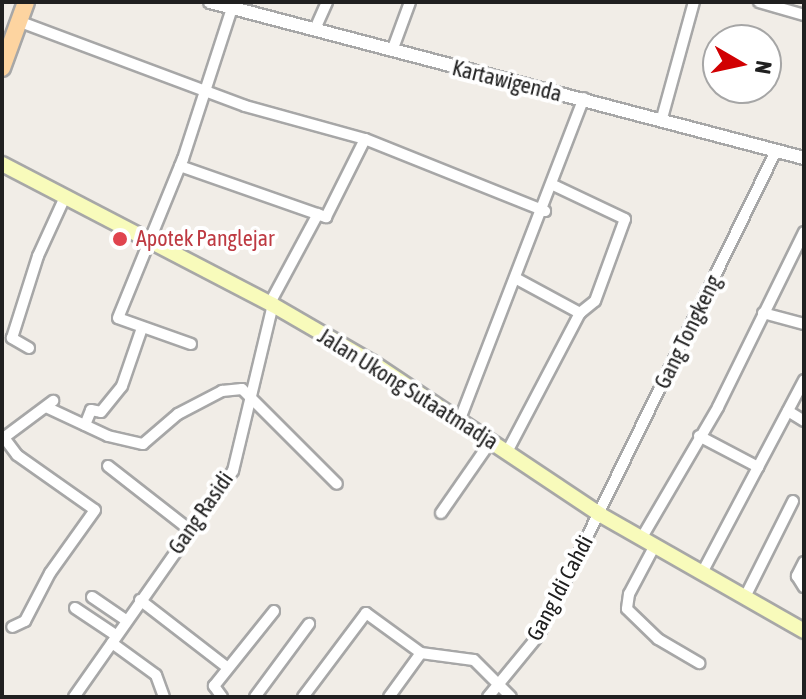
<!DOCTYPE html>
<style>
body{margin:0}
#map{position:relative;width:806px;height:699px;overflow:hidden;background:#f1ede7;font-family:"Asap Condensed",sans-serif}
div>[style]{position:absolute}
.roads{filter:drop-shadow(2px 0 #a7a7a7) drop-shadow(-2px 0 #a7a7a7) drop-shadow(0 2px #a7a7a7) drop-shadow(0 -2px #a7a7a7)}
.minor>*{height:10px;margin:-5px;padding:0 5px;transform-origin:5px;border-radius:5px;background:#fff}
.tertiary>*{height:12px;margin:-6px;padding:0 6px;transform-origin:6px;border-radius:6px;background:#fff}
.secondary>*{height:14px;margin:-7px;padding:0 7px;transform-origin:7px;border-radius:7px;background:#f8fbbb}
.primary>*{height:16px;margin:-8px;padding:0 8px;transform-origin:8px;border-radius:8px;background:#fdd4a0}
.dots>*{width:22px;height:22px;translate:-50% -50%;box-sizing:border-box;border:4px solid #fff;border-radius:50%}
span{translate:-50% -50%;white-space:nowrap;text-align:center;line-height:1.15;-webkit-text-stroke:8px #fff;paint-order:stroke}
.street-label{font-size:22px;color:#202020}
.health-label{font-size:22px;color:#be3a42}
.left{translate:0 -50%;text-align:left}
.frame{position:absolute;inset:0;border:4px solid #202020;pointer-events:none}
.north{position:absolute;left:702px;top:24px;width:80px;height:80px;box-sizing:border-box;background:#fff;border:2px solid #a6a6a6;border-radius:50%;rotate:99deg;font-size:22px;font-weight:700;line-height:32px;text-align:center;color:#202020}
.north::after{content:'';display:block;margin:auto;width:28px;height:36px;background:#d10002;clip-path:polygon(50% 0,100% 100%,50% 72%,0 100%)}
</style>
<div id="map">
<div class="roads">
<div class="minor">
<i style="left:759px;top:2px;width:47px;rotate:16.1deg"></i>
<i style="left:18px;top:21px;width:242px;rotate:20.5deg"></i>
<i style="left:245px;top:106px;width:124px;rotate:15.4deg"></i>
<i style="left:365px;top:139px;width:194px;rotate:21.8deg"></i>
<i style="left:315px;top:29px;width:30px;rotate:-66deg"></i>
<i style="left:392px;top:51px;width:52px;rotate:-69.8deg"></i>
<i style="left:662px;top:118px;width:120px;rotate:-74.6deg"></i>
<i style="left:180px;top:166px;width:155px;rotate:19.3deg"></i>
<i style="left:326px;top:217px;width:87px;rotate:-63.4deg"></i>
<i style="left:517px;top:279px;width:72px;rotate:28.4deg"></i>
<i style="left:270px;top:303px;width:101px;rotate:-61.7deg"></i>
<i style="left:763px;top:313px;width:42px;rotate:15deg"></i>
<i style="left:191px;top:344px;width:77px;rotate:-160.4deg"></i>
<i style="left:118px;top:318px;width:172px;rotate:-67.8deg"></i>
<i style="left:183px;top:159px;width:159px;rotate:-72deg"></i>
<i style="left:29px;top:348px;width:20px;rotate:-150deg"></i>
<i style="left:12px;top:338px;width:86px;rotate:-72.4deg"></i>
<i style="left:38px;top:256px;width:65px;rotate:-65.4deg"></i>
<i style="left:46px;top:407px;width:68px;rotate:25.1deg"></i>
<i style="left:108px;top:436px;width:36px;rotate:13deg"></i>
<i style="left:143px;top:444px;width:46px;rotate:-40.6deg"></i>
<i style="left:178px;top:414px;width:50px;rotate:-27.6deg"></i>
<i style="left:222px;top:391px;width:20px;rotate:-6deg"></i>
<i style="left:242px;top:389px;width:134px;rotate:45deg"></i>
<i style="left:788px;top:411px;width:19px;rotate:32deg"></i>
<i style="left:460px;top:419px;width:344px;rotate:-68.9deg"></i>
<i style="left:85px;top:425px;width:16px;rotate:-68deg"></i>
<i style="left:91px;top:410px;width:10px;rotate:11deg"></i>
<i style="left:101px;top:412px;width:33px;rotate:-51deg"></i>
<i style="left:122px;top:386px;width:61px;rotate:-71deg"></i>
<i style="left:699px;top:436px;width:67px;rotate:27.7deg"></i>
<i style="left:2px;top:439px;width:64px;rotate:-36.7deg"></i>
<i style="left:5px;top:439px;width:20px;rotate:53deg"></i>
<i style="left:17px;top:455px;width:95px;rotate:35.2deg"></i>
<i style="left:95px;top:510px;width:77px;rotate:125.5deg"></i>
<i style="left:50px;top:573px;width:54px;rotate:117.5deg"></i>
<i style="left:25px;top:621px;width:14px;rotate:155deg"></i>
<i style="left:507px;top:452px;width:157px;rotate:-62.3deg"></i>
<i style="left:580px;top:313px;width:19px;rotate:-39deg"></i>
<i style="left:595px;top:301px;width:87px;rotate:-69.9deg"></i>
<i style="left:625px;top:219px;width:80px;rotate:-154.7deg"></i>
<i style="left:108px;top:466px;width:104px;rotate:38deg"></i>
<i style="left:441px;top:513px;width:88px;rotate:-55.2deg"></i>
<i style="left:641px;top:539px;width:153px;rotate:-59.7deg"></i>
<i style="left:718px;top:407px;width:195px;rotate:-63.8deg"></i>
<i style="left:654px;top:547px;width:53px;rotate:118deg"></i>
<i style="left:629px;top:594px;width:15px;rotate:98deg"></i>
<i style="left:627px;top:609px;width:43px;rotate:44.1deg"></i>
<i style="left:658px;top:639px;width:48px;rotate:30.3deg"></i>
<i style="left:804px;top:562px;width:16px;rotate:117deg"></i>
<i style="left:797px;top:576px;width:13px;rotate:58deg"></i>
<i style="left:703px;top:571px;width:216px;rotate:-62.1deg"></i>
<i style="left:746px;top:595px;width:105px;rotate:-63.4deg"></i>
<i style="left:92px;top:597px;width:42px;rotate:34.4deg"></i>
<i style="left:140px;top:600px;width:111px;rotate:37.7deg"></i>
<i style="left:75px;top:608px;width:50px;rotate:33.7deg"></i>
<i style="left:112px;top:643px;width:54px;rotate:36deg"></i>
<i style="left:156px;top:675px;width:23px;rotate:70deg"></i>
<i style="left:74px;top:697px;width:276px;rotate:-54.9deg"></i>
<i style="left:233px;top:471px;width:171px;rotate:-76.5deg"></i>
<i style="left:222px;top:697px;width:14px;rotate:-126deg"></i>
<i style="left:214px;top:686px;width:96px;rotate:-51.3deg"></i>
<i style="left:255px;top:697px;width:91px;rotate:-53.5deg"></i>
<i style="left:303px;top:697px;width:105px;rotate:-53.1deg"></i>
<i style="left:366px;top:613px;width:68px;rotate:36deg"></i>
<i style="left:421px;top:653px;width:53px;rotate:7.5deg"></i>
<i style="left:474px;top:660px;width:52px;rotate:45deg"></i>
<i style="left:389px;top:697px;width:54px;rotate:-54deg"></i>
<i style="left:488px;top:697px;width:80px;rotate:-50.6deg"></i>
<i style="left:539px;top:635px;width:539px;rotate:-63.91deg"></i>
</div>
<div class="tertiary">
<i style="left:210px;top:2px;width:614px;rotate:14.72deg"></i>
</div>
<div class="secondary">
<i style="left:2px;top:164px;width:305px;rotate:27.5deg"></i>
<i style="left:273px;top:305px;width:116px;rotate:30.1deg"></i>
<i style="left:373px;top:363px;width:272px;rotate:33.7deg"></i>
<i style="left:599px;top:514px;width:236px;rotate:29.7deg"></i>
</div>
<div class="primary">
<i style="left:2px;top:68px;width:70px;rotate:-70deg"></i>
</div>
</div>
<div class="dots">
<i style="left:120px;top:239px;background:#e0444e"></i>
</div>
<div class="street-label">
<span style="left:507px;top:81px;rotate:14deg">Kartawigenda</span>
<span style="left:688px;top:332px;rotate:-64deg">Gang Tongkeng</span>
<span style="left:408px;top:389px;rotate:32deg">Jalan Ukong Sutaatmadja</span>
<span style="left:201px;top:513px;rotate:-55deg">Gang Rasidi</span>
<span style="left:560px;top:588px;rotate:-62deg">Gang Idi Cahdi</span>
</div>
<div class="health-label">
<span class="left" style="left:136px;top:239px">Apotek Panglejar</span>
</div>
<div class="frame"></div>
<div class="north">N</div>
</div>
